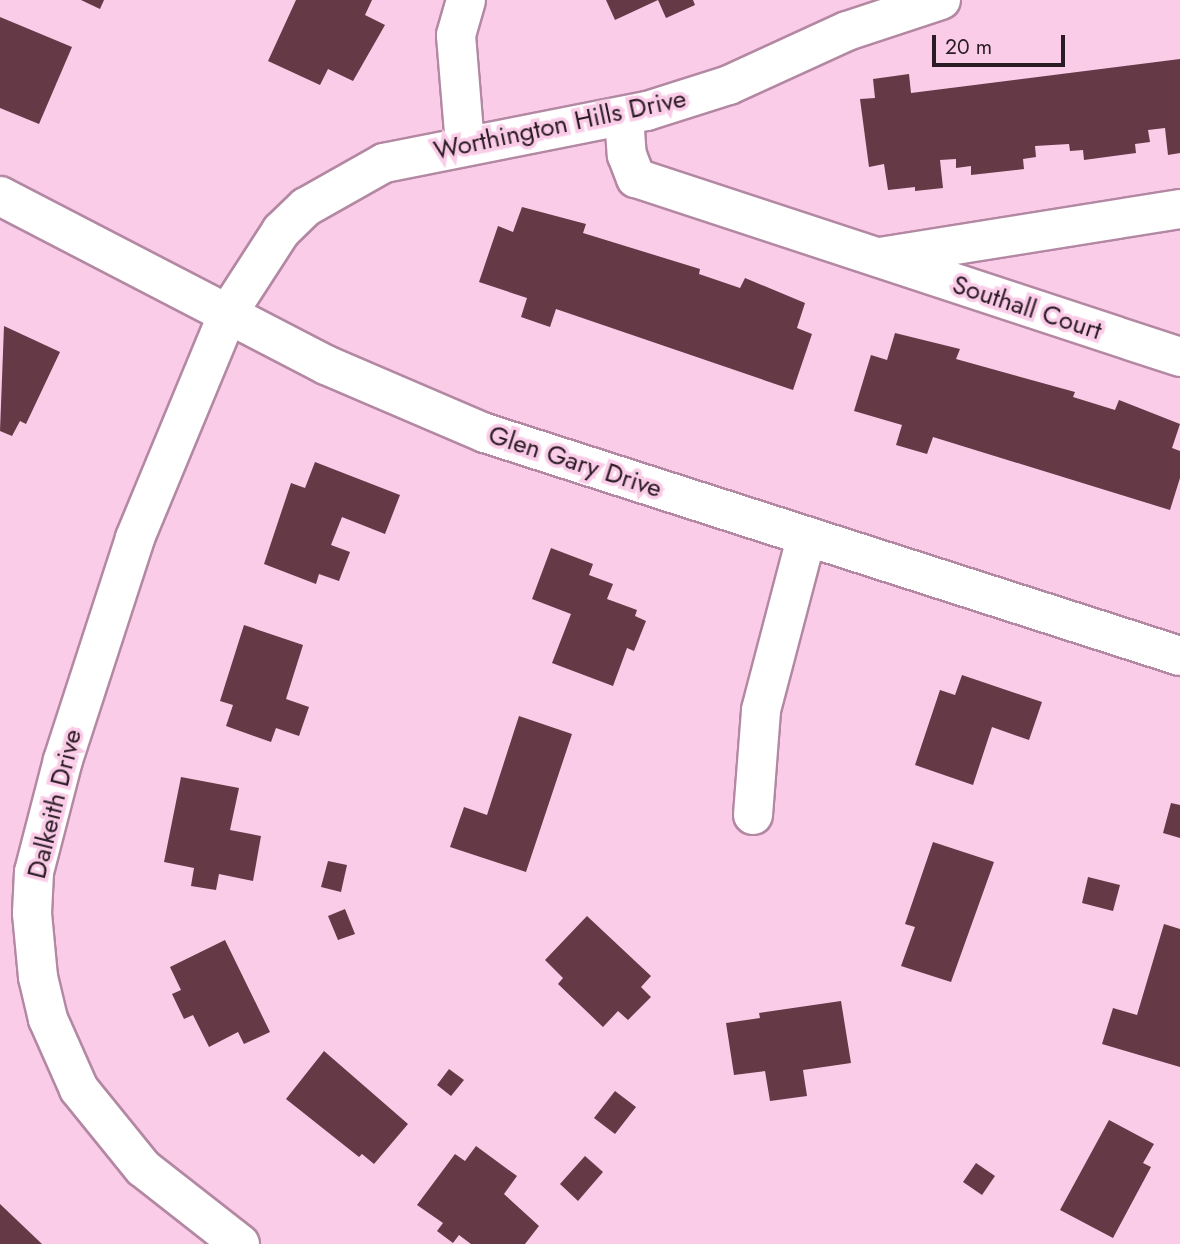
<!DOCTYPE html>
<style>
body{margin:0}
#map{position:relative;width:1180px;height:1244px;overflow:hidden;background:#facce8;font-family:Jost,sans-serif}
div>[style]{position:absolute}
.building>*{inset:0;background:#653946}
.roads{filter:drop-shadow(2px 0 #b388a2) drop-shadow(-2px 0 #b388a2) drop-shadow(0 2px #b388a2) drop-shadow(0 -2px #b388a2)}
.street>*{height:38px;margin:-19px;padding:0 19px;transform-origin:19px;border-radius:19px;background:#fff}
span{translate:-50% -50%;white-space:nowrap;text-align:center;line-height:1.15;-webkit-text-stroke:7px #facce8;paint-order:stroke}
.street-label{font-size:26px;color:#2b1b25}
.scale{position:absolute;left:932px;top:35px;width:133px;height:32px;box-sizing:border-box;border:4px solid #2b1b25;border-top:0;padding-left:9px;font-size:21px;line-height:24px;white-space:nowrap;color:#2b1b25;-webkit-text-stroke:5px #facce8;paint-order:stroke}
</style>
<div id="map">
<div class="building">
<i style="clip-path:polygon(81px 0,104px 0,100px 9px)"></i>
<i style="clip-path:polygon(296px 0,372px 0,365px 15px,385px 25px,353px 81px,328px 69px,320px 85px,268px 61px)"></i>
<i style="clip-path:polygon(606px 0,693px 0,695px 5px,666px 18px,658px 0,615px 20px)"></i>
<i style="clip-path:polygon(0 17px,72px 47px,39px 124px,0 108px)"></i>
<i style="clip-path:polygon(1180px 59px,1180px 153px,1168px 155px,1165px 128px,1148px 130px,1150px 142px,1135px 144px,1136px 153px,1084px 160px,1083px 150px,1070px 151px,1069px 144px,1035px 146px,1036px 157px,1023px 159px,1024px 169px,971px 175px,971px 166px,956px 168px,956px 159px,940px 160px,943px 188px,915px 191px,915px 187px,888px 190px,884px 164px,869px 167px,860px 99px,875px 98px,873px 79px,909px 74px,911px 93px)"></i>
<i style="clip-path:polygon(522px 207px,586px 224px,583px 233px,700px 269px,699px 274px,740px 288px,745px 278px,805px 303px,797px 328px,812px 334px,793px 390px,556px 309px,550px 327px,521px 317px,527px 298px,479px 282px,498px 226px,513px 232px)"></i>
<i style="clip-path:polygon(4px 326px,60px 352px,26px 424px,20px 421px,12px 436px,0 431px)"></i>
<i style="clip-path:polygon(895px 333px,960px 349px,956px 359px,1075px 392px,1073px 397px,1115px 410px,1119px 400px,1180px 424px,1172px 448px,1180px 451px,1180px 478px,1170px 510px,933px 437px,927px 454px,896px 445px,902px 425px,854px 411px,871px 355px,887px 360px)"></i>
<i style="clip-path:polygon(315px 462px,400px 495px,385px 534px,342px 517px,331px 545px,350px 552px,339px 581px,319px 574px,316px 584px,264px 564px,291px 483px,305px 488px)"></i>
<i style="clip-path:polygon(551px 548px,593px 564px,589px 575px,613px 584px,607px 599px,637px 610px,635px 616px,646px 621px,634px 651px,627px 648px,613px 686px,552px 663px,571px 614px,532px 599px)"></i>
<i style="clip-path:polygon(244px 625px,303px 645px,286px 699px,309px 707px,299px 736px,276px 728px,271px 742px,226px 726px,233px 705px,220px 701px)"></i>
<i style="clip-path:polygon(962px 675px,1042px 702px,1029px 740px,992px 727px,973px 785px,915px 765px,940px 690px,955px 695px)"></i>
<i style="clip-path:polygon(519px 716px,572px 734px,526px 872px,450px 847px,464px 807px,487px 815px)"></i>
<i style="clip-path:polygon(181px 777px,239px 788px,230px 830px,261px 836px,253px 881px,219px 874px,216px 890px,191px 886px,194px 868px,164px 862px)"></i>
<i style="clip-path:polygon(1171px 803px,1180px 805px,1180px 838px,1163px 833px)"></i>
<i style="clip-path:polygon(933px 842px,994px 862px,951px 982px,901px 966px,915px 927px,905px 924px)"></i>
<i style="clip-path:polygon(328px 861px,347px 865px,341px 892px,321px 887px)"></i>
<i style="clip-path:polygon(1088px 877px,1120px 885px,1113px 911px,1082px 903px)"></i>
<i style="clip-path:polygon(345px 909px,355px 934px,338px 940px,328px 916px)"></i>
<i style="clip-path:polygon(587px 916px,651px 976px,641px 987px,651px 997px,628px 1020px,618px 1011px,603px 1027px,558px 984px,563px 978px,545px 960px)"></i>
<i style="clip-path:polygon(1164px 924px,1180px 929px,1180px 1067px,1102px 1044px,1113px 1008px,1137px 1015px)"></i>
<i style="clip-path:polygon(225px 940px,270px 1032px,244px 1044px,238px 1032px,209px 1047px,193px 1015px,184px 1019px,172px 994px,181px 990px,170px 967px)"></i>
<i style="clip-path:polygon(841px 1001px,851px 1063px,803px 1070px,807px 1096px,770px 1101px,765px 1071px,734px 1075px,726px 1023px,760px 1018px,759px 1013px)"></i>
<i style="clip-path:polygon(324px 1051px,408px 1124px,374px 1164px,362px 1154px,359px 1157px,286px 1099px)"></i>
<i style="clip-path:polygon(449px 1069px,464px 1080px,451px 1096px,437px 1085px)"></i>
<i style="clip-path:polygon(615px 1091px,636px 1107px,615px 1134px,594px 1118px)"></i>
<i style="clip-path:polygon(1109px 1120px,1154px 1144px,1143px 1163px,1151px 1167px,1113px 1238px,1060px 1210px)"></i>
<i style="clip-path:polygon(476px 1146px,517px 1176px,504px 1194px,539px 1226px,525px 1244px,471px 1244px,459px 1235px,453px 1243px,437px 1231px,443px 1223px,417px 1205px,455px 1154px,465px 1161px)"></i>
<i style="clip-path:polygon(585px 1156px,603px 1172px,578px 1201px,560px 1184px)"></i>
<i style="clip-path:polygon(976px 1163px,995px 1176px,982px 1195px,963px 1182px)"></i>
<i style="clip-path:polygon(0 1204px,42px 1244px,0 1244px)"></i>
</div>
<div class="roads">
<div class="street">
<i style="left:624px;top:116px;width:39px;rotate:86deg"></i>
<i style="left:627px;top:155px;width:25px;rotate:69deg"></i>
<i style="left:636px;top:178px;width:573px;rotate:18.21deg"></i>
<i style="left:465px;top:145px;width:110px;rotate:-94.7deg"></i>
<i style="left:456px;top:35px;width:36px;rotate:-74deg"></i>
<i style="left:0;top:196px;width:367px;rotate:27.4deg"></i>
<i style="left:326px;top:365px;width:173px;rotate:23.2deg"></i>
<i style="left:485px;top:433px;width:730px;rotate:17.79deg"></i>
<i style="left:880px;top:257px;width:304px;rotate:-9.1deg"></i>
<i style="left:753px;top:815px;width:105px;rotate:-85.6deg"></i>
<i style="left:761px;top:710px;width:178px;rotate:-75.3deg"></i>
<i style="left:240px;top:1244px;width:123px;rotate:-141.9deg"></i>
<i style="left:143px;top:1168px;width:102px;rotate:-129deg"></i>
<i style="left:79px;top:1089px;width:77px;rotate:-113.9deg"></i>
<i style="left:48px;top:1019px;width:43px;rotate:-103.4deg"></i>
<i style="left:38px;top:977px;width:64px;rotate:-95.4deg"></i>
<i style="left:32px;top:913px;width:41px;rotate:-87.2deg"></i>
<i style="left:34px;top:872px;width:116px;rotate:-75.5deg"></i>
<i style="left:63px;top:760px;width:233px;rotate:-72deg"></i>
<i style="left:135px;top:538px;width:243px;rotate:-67.5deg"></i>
<i style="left:228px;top:313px;width:98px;rotate:-57.1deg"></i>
<i style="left:281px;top:231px;width:35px;rotate:-44deg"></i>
<i style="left:306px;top:207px;width:90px;rotate:-29.4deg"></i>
<i style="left:384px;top:163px;width:268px;rotate:-11.2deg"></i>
<i style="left:647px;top:111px;width:86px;rotate:-17.6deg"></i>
<i style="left:729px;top:85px;width:130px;rotate:-24.6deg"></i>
<i style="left:847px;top:31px;width:99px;rotate:-18.3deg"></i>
</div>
</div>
<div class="street-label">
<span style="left:560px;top:125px;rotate:-12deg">Worthington Hills Drive</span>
<span style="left:1027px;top:308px;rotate:18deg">Southall Court</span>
<span style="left:575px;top:462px;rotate:18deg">Glen Gary Drive</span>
<span style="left:55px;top:804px;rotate:-76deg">Dalkeith Drive</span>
</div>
<div class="scale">20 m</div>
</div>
